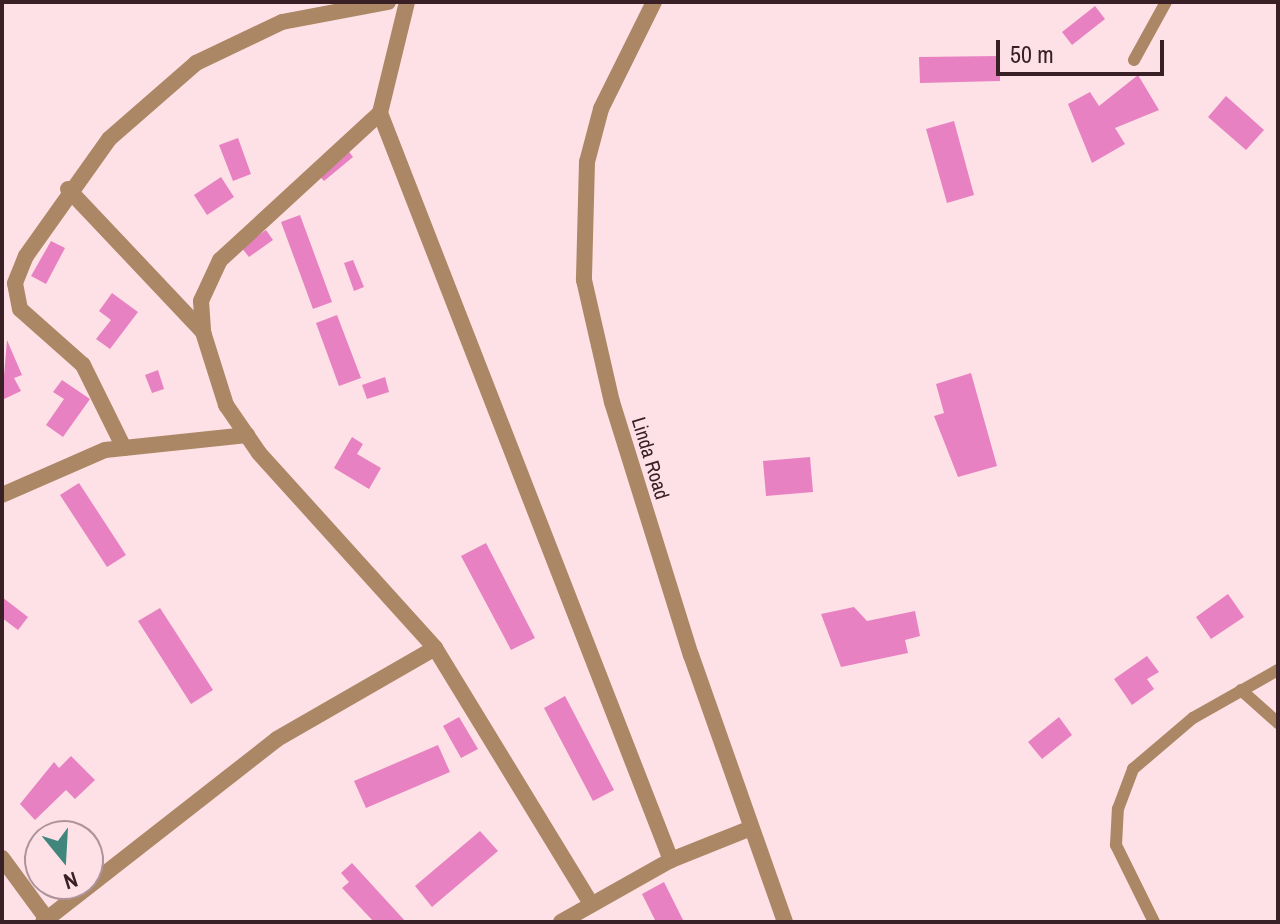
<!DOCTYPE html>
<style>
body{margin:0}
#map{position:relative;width:1280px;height:924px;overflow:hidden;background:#fde1e7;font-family:"Archivo Narrow",sans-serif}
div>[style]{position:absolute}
.building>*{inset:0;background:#e881c1}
.service>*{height:12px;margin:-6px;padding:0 6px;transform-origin:6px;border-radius:6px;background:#ac8765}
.minor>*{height:16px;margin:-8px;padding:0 8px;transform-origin:8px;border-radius:8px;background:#ac8765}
.tertiary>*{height:16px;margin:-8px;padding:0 8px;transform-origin:8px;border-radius:8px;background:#ac8765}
span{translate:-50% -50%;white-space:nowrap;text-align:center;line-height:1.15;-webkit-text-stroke:6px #fde1e7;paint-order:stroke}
.street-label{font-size:20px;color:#382026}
.frame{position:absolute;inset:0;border:4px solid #382026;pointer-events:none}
.north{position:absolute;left:24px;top:820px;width:80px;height:80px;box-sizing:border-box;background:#fde1e7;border:2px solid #ae949a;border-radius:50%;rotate:162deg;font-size:22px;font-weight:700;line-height:32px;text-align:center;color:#382026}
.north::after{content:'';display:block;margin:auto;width:28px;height:36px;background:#41867d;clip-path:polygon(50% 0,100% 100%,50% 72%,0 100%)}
.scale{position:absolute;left:996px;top:40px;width:168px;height:36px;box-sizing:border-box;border:4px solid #382026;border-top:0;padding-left:10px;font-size:24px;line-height:28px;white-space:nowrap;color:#382026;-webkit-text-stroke:6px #fde1e7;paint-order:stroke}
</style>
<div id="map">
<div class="building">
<i style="clip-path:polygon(1095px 6px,1105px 19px,1072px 45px,1062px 32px)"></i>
<i style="clip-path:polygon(1000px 56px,1000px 81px,920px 83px,919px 57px)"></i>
<i style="clip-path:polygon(1138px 75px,1159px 110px,1115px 128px,1125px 144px,1092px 163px,1068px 104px,1090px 92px,1099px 106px)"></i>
<i style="clip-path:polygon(1226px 96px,1264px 130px,1246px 150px,1208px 117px)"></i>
<i style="clip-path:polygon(954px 121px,974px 195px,947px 203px,926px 129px)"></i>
<i style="clip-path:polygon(238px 138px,251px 174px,233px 181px,219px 145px)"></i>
<i style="clip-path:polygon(346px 148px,353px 157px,324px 181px,316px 172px)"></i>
<i style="clip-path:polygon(221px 177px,234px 197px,207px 215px,194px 195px)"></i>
<i style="clip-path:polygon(300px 215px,332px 302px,313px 309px,281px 222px)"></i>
<i style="clip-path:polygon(266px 230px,273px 240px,249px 257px,241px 247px)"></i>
<i style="clip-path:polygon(51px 241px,65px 248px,46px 284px,31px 276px)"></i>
<i style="clip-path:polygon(353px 260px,364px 287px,354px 291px,344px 263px)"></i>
<i style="clip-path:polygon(112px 293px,138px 312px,110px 349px,96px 339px,111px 320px,99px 311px)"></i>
<i style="clip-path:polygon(337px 315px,361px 378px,339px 386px,316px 323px)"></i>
<i style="clip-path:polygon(7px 340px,22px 375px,14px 378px,21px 391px,2px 400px)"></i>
<i style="clip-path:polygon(158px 370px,164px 389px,152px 393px,145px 375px)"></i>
<i style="clip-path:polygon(971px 373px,997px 466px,958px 477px,934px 416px,944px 413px,936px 384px)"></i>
<i style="clip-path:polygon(385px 377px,389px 392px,367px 399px,362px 385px)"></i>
<i style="clip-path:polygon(62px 380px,90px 399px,63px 437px,46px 425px,64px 399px,53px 392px)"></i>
<i style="clip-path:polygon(352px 437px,363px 444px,357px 454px,381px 468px,369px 489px,334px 468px)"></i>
<i style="clip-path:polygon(810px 457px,813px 492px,766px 496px,763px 461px)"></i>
<i style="clip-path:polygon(79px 483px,126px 555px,107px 567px,60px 495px)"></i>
<i style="clip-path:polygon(486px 543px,535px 638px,511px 650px,461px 556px)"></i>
<i style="clip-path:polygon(1228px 594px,1244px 617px,1211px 639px,1196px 617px)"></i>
<i style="clip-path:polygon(2px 597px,28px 617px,18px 630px,2px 618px)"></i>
<i style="clip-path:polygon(854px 607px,867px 621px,915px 611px,920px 636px,905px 640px,908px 653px,841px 667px,821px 614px)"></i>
<i style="clip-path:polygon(160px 608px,213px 690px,191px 704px,138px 621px)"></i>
<i style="clip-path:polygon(1147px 656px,1159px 672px,1147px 679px,1154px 689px,1132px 705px,1114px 679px)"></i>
<i style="clip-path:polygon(565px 696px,614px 790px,593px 801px,544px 708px)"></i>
<i style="clip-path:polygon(459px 717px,478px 749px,461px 758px,443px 726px)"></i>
<i style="clip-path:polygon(1059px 717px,1072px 735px,1042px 759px,1028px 742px)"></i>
<i style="clip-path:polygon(438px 745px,450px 772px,366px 808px,354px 781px)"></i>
<i style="clip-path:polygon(71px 756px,95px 780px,75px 799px,66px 790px,35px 820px,20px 804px,54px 762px,59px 768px)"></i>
<i style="clip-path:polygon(480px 831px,498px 851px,432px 907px,415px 886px)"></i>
<i style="clip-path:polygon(352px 863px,406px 922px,374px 922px,342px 888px,349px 882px,341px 873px)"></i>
<i style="clip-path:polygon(664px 882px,684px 922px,656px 922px,642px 894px)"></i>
</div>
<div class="service">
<i style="left:1134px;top:60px;width:66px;rotate:-61.1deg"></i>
<i style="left:1241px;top:690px;width:50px;rotate:41.7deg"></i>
<i style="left:1154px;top:922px;width:86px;rotate:-116.3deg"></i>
<i style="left:1116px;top:845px;width:36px;rotate:-87deg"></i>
<i style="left:1118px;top:809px;width:43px;rotate:-69.4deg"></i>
<i style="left:1133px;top:769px;width:79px;rotate:-40.4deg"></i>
<i style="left:1193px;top:718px;width:98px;rotate:-29.5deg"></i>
</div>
<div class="minor">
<i style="left:407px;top:2px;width:114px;rotate:103.7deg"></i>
<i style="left:380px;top:113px;width:217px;rotate:137.4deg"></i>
<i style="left:220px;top:260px;width:45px;rotate:114.9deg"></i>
<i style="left:201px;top:301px;width:31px;rotate:86deg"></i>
<i style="left:203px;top:332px;width:77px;rotate:72.5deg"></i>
<i style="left:226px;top:405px;width:58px;rotate:55.5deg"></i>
<i style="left:259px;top:453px;width:263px;rotate:47.9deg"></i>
<i style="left:435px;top:648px;width:300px;rotate:58.6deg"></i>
<i style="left:380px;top:113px;width:802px;rotate:68.72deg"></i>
<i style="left:68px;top:189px;width:197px;rotate:46.6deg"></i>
<i style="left:124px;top:448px;width:93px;rotate:-116.3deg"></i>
<i style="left:83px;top:365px;width:84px;rotate:-138.4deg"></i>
<i style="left:20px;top:309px;width:26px;rotate:-101deg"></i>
<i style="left:15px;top:283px;width:29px;rotate:-68deg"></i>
<i style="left:26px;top:256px;width:143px;rotate:-54.6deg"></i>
<i style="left:109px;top:139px;width:116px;rotate:-41.1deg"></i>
<i style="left:196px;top:63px;width:95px;rotate:-25.5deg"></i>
<i style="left:282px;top:22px;width:108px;rotate:-10.7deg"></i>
<i style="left:2px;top:495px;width:112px;rotate:-23.6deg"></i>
<i style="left:105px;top:450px;width:143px;rotate:-6deg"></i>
<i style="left:2px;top:858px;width:76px;rotate:53.6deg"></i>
<i style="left:43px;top:922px;width:297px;rotate:-38deg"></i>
<i style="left:277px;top:739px;width:182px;rotate:-29.9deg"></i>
<i style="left:561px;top:922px;width:126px;rotate:-29.4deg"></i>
<i style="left:671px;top:860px;width:86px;rotate:-21.8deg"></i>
</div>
<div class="tertiary">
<i style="left:654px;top:2px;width:119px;rotate:116.4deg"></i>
<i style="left:601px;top:109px;width:55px;rotate:104.8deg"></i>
<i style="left:587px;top:162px;width:118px;rotate:91.5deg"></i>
<i style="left:584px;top:280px;width:125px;rotate:77.1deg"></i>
<i style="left:612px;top:402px;width:265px;rotate:72.7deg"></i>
<i style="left:691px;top:655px;width:283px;rotate:70.6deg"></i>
</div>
<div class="street-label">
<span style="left:651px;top:458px;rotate:73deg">Linda Road</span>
</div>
<div class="frame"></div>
<div class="north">N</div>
<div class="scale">50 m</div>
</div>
